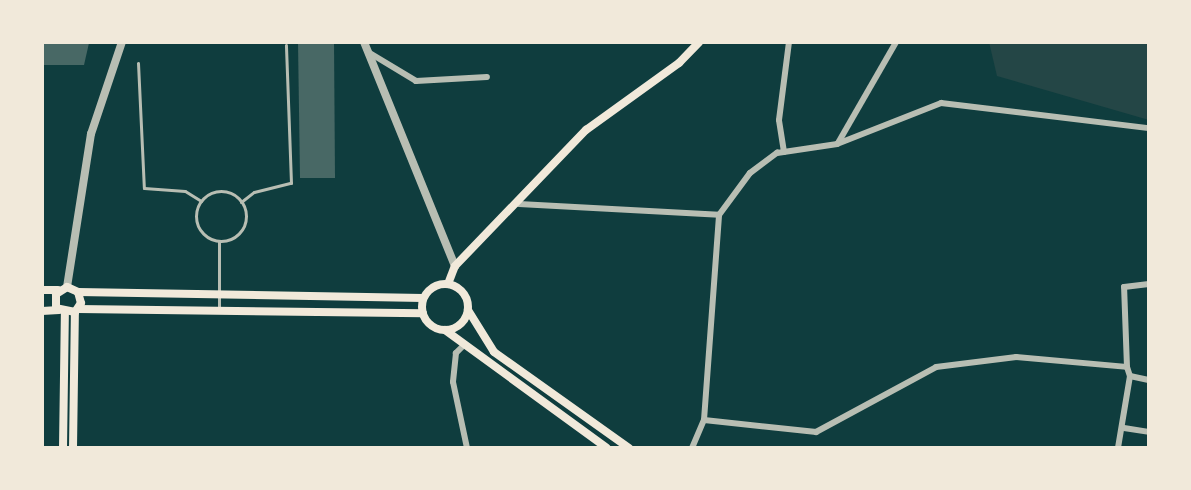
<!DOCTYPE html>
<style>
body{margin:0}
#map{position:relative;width:1191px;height:490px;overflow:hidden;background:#0f3d3e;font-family:"PT Serif",serif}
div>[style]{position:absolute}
.green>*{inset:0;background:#244646}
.building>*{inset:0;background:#486865}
.service>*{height:3px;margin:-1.5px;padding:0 1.5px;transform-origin:1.5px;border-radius:1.5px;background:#b8beb3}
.service>.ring{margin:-1.5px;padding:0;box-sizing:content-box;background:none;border:3px solid #b8beb3;border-radius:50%}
.minor>*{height:6px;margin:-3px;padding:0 3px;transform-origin:3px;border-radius:3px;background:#b8beb3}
.tertiary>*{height:8px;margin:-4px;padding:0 4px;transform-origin:4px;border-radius:4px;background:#b8beb3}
.secondary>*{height:8px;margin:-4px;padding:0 4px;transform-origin:4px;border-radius:4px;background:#f1e9da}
.secondary>.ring{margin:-4px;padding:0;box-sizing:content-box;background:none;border:8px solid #f1e9da;border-radius:50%}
span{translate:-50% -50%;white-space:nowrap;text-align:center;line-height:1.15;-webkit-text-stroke:6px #f1e9da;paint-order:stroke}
.frame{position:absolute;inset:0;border:44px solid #f1e9da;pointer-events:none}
</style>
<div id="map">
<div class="green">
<i style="clip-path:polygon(989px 42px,1149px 42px,1149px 120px,997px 76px)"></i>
</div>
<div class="building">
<i style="clip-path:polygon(42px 42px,89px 43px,84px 65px,42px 65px)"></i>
<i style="clip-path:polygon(298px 42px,334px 42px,335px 178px,300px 178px)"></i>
</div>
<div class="service">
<i style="left:138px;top:63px;width:125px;rotate:87.3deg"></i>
<i style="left:144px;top:188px;width:41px;rotate:4.2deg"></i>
<i style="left:185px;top:191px;width:19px;rotate:32deg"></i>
<i class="ring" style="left:196px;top:191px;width:47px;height:47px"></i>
<i style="left:241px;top:202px;width:16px;rotate:-38deg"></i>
<i style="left:254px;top:192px;width:38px;rotate:-14deg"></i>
<i style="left:291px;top:183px;width:138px;rotate:-92.1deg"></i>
<i style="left:219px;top:310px;width:69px;rotate:-90deg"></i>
</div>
<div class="minor">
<i style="left:368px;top:52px;width:56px;rotate:31.1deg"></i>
<i style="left:416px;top:81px;width:71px;rotate:-3.2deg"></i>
<i style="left:838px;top:143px;width:116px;rotate:-60.1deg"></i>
<i style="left:784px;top:152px;width:32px;rotate:-99deg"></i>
<i style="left:779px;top:120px;width:79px;rotate:-82.7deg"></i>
<i style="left:519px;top:204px;width:200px;rotate:3.1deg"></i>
<i style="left:719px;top:215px;width:52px;rotate:-53.6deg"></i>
<i style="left:750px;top:173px;width:34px;rotate:-37deg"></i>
<i style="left:777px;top:153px;width:61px;rotate:-8.5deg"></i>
<i style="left:837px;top:144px;width:112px;rotate:-21.5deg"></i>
<i style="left:941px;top:103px;width:209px;rotate:6.9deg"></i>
<i style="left:465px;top:344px;width:13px;rotate:135deg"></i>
<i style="left:456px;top:353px;width:29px;rotate:96deg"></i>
<i style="left:453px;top:382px;width:67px;rotate:78deg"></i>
<i style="left:1127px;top:367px;width:80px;rotate:-92.1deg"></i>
<i style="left:1124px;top:287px;width:25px;rotate:-7deg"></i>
<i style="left:1130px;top:376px;width:19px;rotate:12deg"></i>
<i style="left:704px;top:420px;width:113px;rotate:6.1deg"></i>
<i style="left:816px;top:432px;width:136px;rotate:-28.4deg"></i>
<i style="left:936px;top:367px;width:81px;rotate:-7.1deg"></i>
<i style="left:1016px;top:357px;width:111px;rotate:5.1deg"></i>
<i style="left:1127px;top:367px;width:9px;rotate:72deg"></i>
<i style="left:1130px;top:376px;width:73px;rotate:99.5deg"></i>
<i style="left:1124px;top:428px;width:25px;rotate:9deg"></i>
<i style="left:692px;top:448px;width:30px;rotate:-67deg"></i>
<i style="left:704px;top:420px;width:206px;rotate:-85.8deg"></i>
</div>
<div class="tertiary">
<i style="left:364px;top:42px;width:242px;rotate:67.9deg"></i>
<i style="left:67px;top:287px;width:155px;rotate:-81.1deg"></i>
<i style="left:91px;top:134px;width:97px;rotate:-71.4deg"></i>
</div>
<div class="secondary">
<i style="left:448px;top:284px;width:19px;rotate:-69deg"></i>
<i style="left:455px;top:266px;width:189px;rotate:-46.1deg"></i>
<i style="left:586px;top:130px;width:115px;rotate:-35.8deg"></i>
<i style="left:679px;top:63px;width:29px;rotate:-46deg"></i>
<i class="ring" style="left:422px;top:284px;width:38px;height:38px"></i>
<i style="left:42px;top:290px;width:16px"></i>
<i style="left:78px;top:292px;width:11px;rotate:75deg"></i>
<i style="left:81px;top:303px;width:11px;rotate:124deg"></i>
<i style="left:75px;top:312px;width:19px;rotate:-168deg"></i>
<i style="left:56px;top:308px;width:14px;rotate:-90deg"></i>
<i style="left:56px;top:294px;width:13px;rotate:-32deg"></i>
<i style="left:67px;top:287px;width:12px;rotate:24deg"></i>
<i style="left:78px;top:292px;width:345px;rotate:1deg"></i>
<i style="left:78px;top:309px;width:345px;rotate:0.7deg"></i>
<i style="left:468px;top:310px;width:49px;rotate:58.2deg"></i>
<i style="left:494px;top:352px;width:166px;rotate:35.4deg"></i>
<i style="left:42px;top:311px;width:17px;rotate:-3deg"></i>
<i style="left:445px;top:330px;width:200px;rotate:36.1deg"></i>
<i style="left:63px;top:448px;width:135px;rotate:-89.2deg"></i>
<i style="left:73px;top:448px;width:136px;rotate:-89.2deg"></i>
</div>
<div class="frame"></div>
</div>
